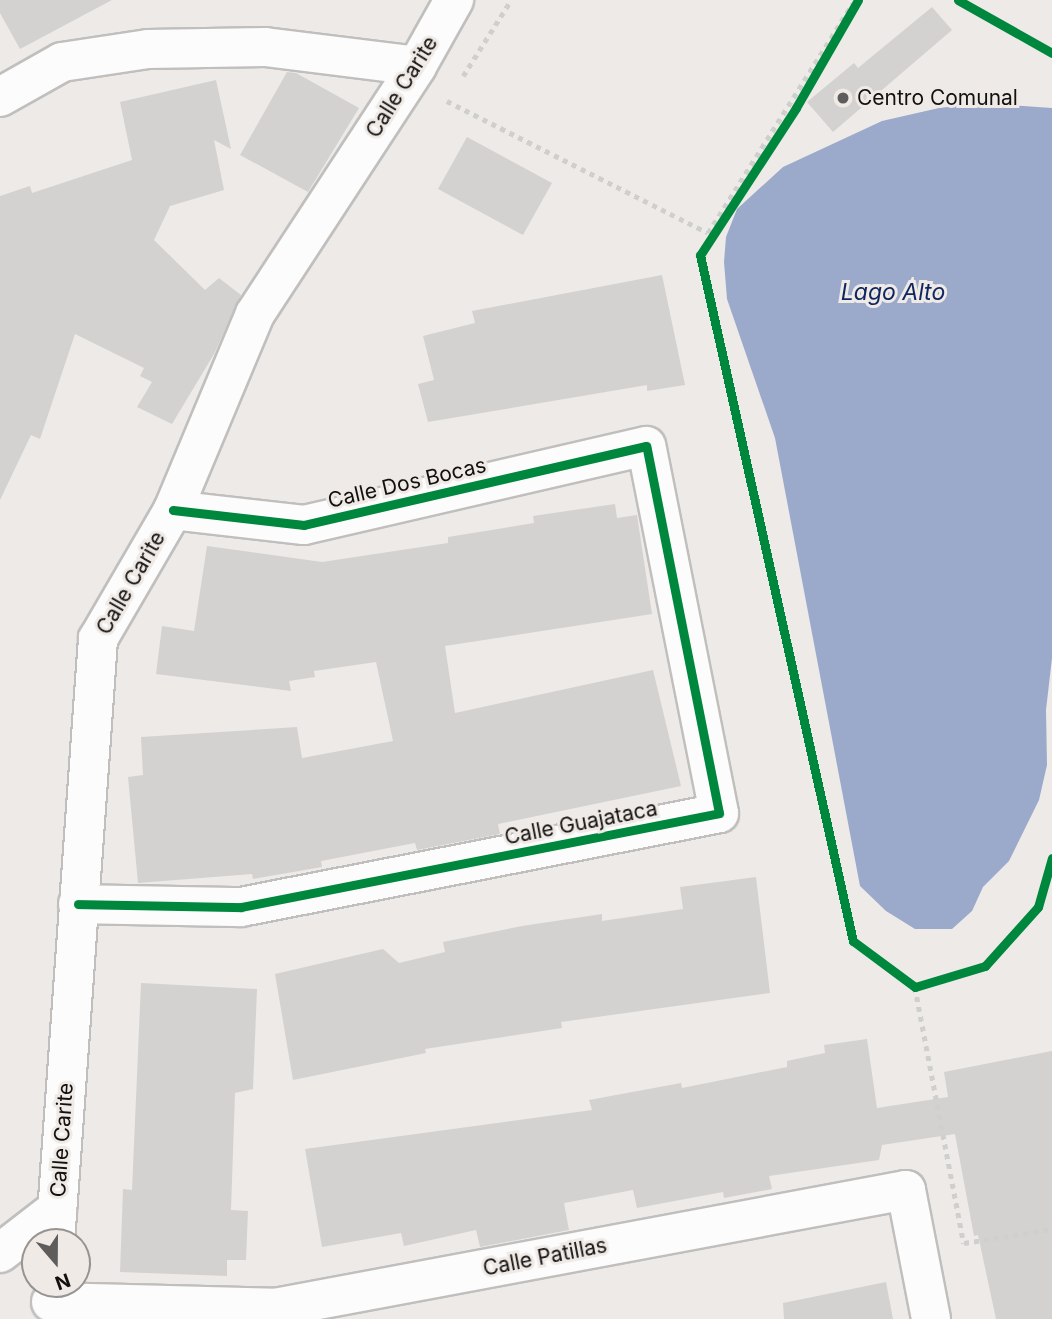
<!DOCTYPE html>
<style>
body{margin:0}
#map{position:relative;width:1052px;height:1319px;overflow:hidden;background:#edeae8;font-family:Inter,sans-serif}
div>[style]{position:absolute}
.water>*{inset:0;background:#9baaca}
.building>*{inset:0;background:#d4d2d0}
.path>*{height:4.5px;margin-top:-2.25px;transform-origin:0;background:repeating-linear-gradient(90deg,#cfcfce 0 5px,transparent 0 10px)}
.roads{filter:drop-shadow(2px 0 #c0bfbd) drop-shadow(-2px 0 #c0bfbd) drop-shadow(0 2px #c0bfbd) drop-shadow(0 -2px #c0bfbd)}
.minor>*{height:38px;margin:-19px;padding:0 19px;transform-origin:19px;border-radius:19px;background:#fcfcfc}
.cycleway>*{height:9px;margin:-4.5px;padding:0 4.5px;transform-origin:4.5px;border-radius:4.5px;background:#00873e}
.dots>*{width:19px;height:19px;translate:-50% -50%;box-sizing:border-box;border:4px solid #efeae6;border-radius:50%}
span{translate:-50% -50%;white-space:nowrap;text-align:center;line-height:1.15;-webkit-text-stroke:6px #efeae6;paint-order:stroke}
.street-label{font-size:21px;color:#131110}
.poi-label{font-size:21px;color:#131110}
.left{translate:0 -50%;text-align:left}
.water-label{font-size:23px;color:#0e265f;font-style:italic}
.north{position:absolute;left:21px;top:1228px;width:70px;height:70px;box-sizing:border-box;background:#efeae6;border:2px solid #979390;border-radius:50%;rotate:160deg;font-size:19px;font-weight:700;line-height:28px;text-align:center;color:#131110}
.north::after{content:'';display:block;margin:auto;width:24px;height:32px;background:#5f5d5c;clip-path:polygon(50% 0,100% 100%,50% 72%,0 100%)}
</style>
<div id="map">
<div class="water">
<i style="clip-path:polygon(983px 103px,1052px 108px,1052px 658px,1046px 710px,1047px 765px,1039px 800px,1009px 861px,983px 887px,972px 911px,952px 929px,915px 929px,886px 911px,860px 886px,775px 438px,727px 299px,724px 262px,726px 237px,737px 209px,783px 167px,882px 121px,939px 108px)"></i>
</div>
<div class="building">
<i style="clip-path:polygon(0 0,112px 0,20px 49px,0 13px)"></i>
<i style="clip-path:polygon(932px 7px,952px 30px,833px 132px,807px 102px,854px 63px,858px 68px)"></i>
<i style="clip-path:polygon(287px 72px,296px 73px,359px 108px,308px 192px,240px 155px)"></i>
<i style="clip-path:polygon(216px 80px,231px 149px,214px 140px,224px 190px,170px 206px,154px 240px,205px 290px,219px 278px,241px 295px,214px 354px,172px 424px,137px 407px,152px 382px,140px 376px,144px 368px,75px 334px,40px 439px,31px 435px,0 500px,0 196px,30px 186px,32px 193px,132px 160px,120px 102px)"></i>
<i style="clip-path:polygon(467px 137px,552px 183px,523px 235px,438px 189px)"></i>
<i style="clip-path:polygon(662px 275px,685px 385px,647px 391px,647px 385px,428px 422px,418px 384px,434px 380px,423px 336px,475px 323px,472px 311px)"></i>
<i style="clip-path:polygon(615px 504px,617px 518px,637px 515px,652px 614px,445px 646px,455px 713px,653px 670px,681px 786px,498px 824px,500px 834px,417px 850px,415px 843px,321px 861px,322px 867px,253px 879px,252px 874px,138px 883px,128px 777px,143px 775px,141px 737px,297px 727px,302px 758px,393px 741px,376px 662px,314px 671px,315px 677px,289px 681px,291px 691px,156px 674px,162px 626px,194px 631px,207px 546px,322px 562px,448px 543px,448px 537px,534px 523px,533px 516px)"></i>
<i style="clip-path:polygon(756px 877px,770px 993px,561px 1022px,562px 1028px,425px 1049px,426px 1053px,293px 1080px,275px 974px,383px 949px,399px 963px,445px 952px,443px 942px,522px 926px,602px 914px,602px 921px,683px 909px,680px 887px)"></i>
<i style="clip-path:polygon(141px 983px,257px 989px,253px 1089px,235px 1093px,231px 1210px,248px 1211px,246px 1260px,227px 1260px,227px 1276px,120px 1272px,123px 1189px,132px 1190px)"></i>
<i style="clip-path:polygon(867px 1039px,877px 1108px,948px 1097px,944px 1072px,1052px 1051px,1052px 1319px,996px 1319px,978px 1235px,974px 1236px,955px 1134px,882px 1145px,879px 1160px,769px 1176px,772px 1189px,724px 1198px,723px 1192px,637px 1208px,633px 1190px,564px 1203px,569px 1230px,480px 1247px,476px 1230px,404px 1246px,401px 1233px,322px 1247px,305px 1149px,592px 1110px,589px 1100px,681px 1083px,682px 1088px,787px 1067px,787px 1061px,825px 1053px,824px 1045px)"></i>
<i style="clip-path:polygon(886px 1282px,893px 1319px,784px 1319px,783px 1303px)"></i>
</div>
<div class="path">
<i style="left:858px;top:0;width:125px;rotate:119.9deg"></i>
<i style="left:796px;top:108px;width:176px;rotate:123.1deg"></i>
<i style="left:700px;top:255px;width:703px;rotate:77.43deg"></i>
<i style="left:853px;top:941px;width:77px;rotate:36.6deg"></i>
<i style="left:915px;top:987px;width:73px;rotate:-16.7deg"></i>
<i style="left:985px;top:966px;width:79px;rotate:-48.1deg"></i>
<i style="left:1038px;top:907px;width:51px;rotate:-74.1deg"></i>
<i style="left:958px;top:0;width:108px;rotate:29.4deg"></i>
<i style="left:463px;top:76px;width:90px;rotate:-57.7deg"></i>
<i style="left:447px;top:101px;width:292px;rotate:26.8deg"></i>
<i style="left:708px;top:233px;width:271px;rotate:-57.8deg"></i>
<i style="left:915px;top:987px;width:261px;rotate:79.2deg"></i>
<i style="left:964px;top:1243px;width:89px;rotate:-9deg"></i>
</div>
<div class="roads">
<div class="minor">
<i style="left:0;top:97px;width:71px;rotate:-29.4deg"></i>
<i style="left:62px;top:62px;width:87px;rotate:-8.6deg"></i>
<i style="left:148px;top:49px;width:117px;rotate:-1deg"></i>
<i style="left:265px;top:47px;width:153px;rotate:7.1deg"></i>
<i style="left:78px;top:904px;width:163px;rotate:1.1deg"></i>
<i style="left:241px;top:907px;width:487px;rotate:-11.1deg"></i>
<i style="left:719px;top:813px;width:374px;rotate:-101.2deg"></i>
<i style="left:646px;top:446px;width:351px;rotate:167deg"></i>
<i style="left:304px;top:525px;width:132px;rotate:-173.5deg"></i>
<i style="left:55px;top:1242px;width:605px;rotate:-85.92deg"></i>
<i style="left:98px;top:639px;width:149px;rotate:-59.8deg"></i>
<i style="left:173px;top:510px;width:212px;rotate:-67.3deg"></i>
<i style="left:255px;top:314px;width:296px;rotate:-56.8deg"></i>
<i style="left:417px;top:66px;width:76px;rotate:-60.7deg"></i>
<i style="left:0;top:1253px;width:72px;rotate:-37.7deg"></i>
<i style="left:51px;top:1302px;width:224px;rotate:1.5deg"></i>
<i style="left:275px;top:1308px;width:642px;rotate:-10.59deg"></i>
<i style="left:906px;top:1190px;width:131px;rotate:79deg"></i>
</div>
</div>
<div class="cycleway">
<i style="left:858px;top:0;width:125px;rotate:119.9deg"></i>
<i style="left:796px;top:108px;width:176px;rotate:123.1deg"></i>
<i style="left:700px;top:255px;width:703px;rotate:77.43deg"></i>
<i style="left:853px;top:941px;width:77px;rotate:36.6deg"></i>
<i style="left:915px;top:987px;width:73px;rotate:-16.7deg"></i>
<i style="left:985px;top:966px;width:79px;rotate:-48.1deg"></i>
<i style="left:1038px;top:907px;width:51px;rotate:-74.1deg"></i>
<i style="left:958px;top:0;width:108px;rotate:29.4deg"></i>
<i style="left:78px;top:904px;width:163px;rotate:1.1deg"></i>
<i style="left:241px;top:907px;width:487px;rotate:-11.1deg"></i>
<i style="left:719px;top:813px;width:374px;rotate:-101.2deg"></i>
<i style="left:646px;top:446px;width:351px;rotate:167deg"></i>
<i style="left:304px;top:525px;width:132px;rotate:-173.5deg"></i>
</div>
<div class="dots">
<i style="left:843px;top:98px;background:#5f5d5c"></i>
</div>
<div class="street-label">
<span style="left:402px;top:87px;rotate:-58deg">Calle Carite</span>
<span style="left:407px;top:483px;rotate:-13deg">Calle Dos Bocas</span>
<span style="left:131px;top:583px;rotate:-60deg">Calle Carite</span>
<span style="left:581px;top:823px;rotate:-11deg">Calle Guajataca</span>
<span style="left:62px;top:1140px;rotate:-86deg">Calle Carite</span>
<span style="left:545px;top:1257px;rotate:-11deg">Calle Patillas</span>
</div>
<div class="poi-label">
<span class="left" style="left:857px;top:98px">Centro Comunal</span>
</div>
<div class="water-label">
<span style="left:893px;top:292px">Lago Alto</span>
</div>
<div class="north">N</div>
</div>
